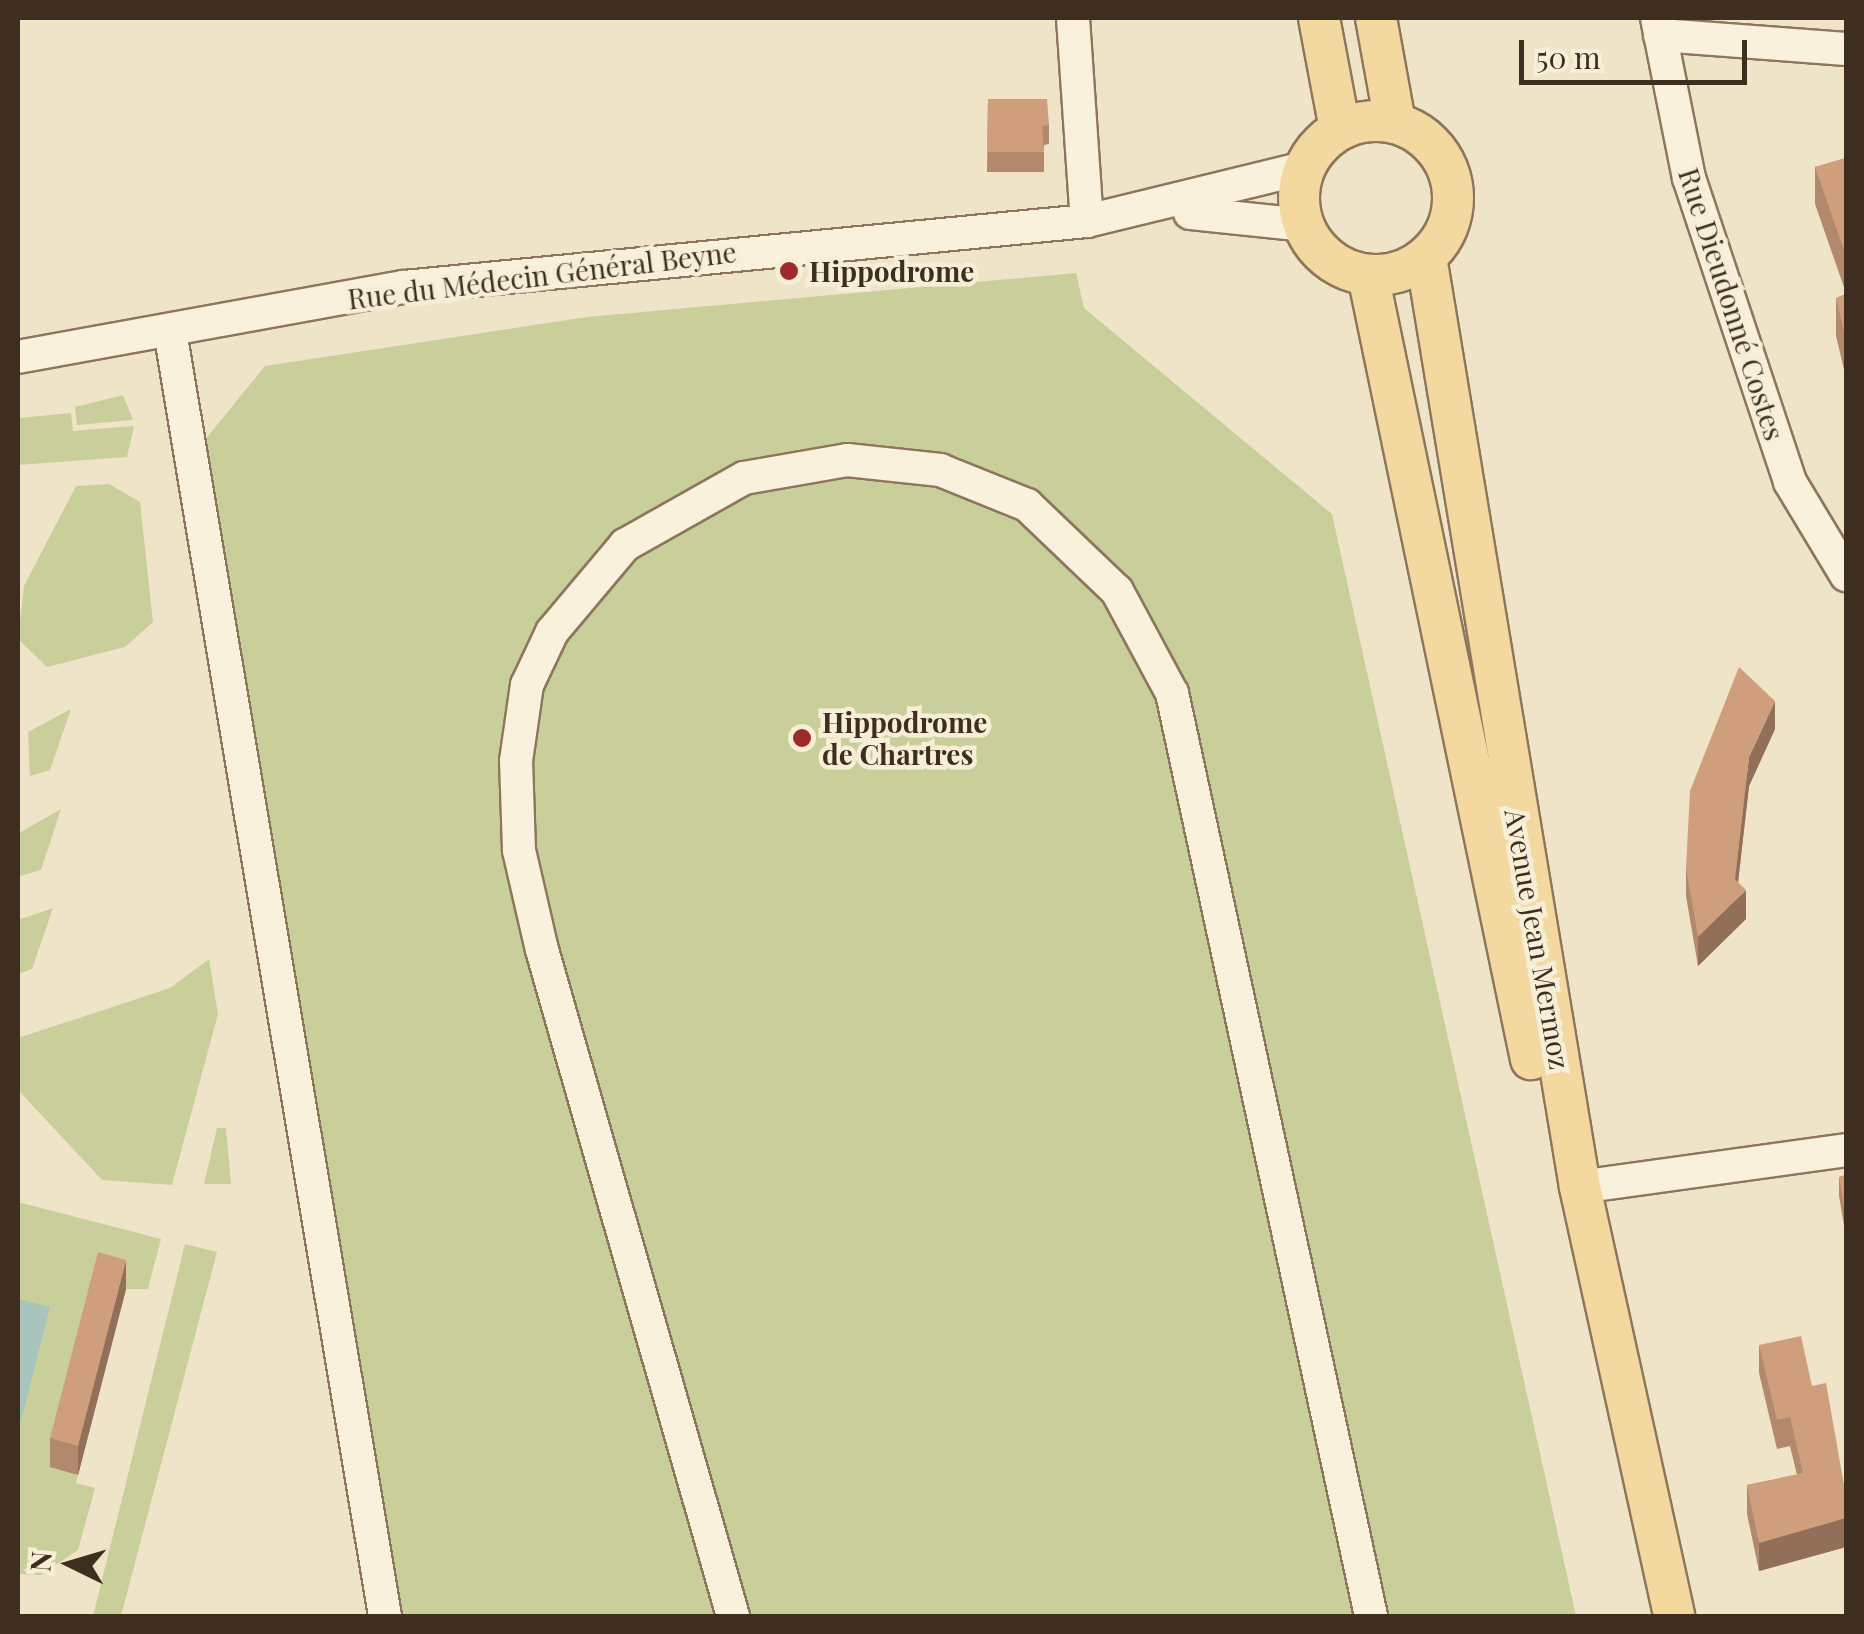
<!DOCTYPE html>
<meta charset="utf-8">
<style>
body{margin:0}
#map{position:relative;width:1864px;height:1634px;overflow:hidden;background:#f0e4c8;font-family:"Playfair Display",serif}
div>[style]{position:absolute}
.green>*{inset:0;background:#c9cf9b}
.water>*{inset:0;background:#a9c4bc}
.roads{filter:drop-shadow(2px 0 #8d765c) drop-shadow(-2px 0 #8d765c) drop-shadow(0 2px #8d765c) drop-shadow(0 -2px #8d765c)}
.minor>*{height:32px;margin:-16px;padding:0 16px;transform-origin:16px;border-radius:16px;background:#faf1dc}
.major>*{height:40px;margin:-20px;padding:0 20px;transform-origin:20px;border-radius:20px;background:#f3d9a0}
.major>.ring{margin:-20px;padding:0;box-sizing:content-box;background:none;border:40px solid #f3d9a0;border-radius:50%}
.wall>*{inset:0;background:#b2896c}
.shaded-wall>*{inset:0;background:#916f58}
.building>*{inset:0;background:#cf9f7d}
.dots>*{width:28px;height:28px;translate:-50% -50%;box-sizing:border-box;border:5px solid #f7eed8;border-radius:50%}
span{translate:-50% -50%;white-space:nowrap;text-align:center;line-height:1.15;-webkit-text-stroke:9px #f7eed8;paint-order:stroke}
.poi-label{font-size:28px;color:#3d2e20;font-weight:700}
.left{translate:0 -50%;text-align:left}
.street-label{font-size:28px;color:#3d2e20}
.frame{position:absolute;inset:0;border:20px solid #3d2e20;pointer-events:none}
.north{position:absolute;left:20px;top:1514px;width:100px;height:100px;-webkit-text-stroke:8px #f7eed8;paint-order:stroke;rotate:275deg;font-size:28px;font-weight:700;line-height:40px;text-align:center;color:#3d2e20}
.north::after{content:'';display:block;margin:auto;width:35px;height:45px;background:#3d2e20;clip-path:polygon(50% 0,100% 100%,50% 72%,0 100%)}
.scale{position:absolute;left:1519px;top:40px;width:228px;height:45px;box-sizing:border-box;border:5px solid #3d2e20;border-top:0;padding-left:12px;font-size:30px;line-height:35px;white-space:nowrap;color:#3d2e20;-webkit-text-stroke:8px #f7eed8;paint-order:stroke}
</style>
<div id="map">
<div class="green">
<i style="clip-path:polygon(1076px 273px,1084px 308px,1332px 514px,1576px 1616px,371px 1616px,172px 448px,204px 441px,265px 366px,587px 317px)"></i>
<i style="clip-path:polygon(123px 395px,133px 420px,77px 425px,75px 407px)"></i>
<i style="clip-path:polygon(71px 413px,73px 431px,134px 426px,127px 457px,18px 465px,18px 418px)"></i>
<i style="clip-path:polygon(109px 484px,140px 502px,153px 622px,125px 647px,47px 667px,18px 639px,24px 586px,76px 486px)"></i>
<i style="clip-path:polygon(71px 709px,50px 770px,30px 776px,28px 732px)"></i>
<i style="clip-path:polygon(61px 809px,41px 870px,20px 876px,19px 833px)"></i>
<i style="clip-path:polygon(53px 908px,32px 969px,18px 974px,18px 920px)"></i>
<i style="clip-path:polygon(209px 959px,218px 1014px,172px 1185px,102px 1180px,18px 1090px,18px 1038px,170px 988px)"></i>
<i style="clip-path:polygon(217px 1128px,226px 1128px,231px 1184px,204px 1184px)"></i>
<i style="clip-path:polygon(18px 1202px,161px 1239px,148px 1289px,126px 1289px,76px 1483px,95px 1488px,78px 1550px,41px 1575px,18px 1574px)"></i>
<i style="clip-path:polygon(185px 1244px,217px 1252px,121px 1616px,93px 1616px)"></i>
</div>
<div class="water">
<i style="clip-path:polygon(18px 1299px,50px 1307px,21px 1420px,18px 1419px)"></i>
</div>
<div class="roads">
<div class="minor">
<i style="left:1073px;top:18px;width:203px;rotate:86.1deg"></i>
<i style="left:1657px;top:18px;width:163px;rotate:78.7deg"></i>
<i style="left:1689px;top:178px;width:320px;rotate:71.6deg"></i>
<i style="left:1790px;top:482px;width:109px;rotate:58.9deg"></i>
<i style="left:1660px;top:35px;width:187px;rotate:4.3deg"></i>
<i style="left:1190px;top:213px;width:115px;rotate:6deg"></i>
<i style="left:170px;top:331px;width:1303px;rotate:80.5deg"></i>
<i style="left:18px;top:357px;width:392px;rotate:-10.3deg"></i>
<i style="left:404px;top:287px;width:686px;rotate:-5.52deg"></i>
<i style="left:1087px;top:221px;width:224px;rotate:-13.7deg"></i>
<i style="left:1580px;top:1187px;width:269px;rotate:-7.9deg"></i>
<i style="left:733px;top:1616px;width:693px;rotate:-106deg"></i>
<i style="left:542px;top:950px;width:103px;rotate:-103deg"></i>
<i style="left:519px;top:850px;width:89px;rotate:-91.9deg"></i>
<i style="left:516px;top:761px;width:77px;rotate:-81.8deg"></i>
<i style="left:527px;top:685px;width:59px;rotate:-64.7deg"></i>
<i style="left:552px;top:632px;width:114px;rotate:-50deg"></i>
<i style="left:625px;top:545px;width:137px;rotate:-29.4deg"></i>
<i style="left:744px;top:478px;width:105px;rotate:-9.9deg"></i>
<i style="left:847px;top:460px;width:94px;rotate:6.1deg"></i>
<i style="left:940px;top:470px;width:94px;rotate:21.9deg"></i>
<i style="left:1027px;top:505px;width:124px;rotate:43.7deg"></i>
<i style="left:1117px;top:591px;width:116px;rotate:61.7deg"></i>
<i style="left:1172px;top:693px;width:944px;rotate:77.83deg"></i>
</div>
<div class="major">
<i style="left:1319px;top:18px;width:113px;rotate:79.3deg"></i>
<i style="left:1376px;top:18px;width:107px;rotate:79.7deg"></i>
<i class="ring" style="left:1299px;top:121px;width:114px;height:114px"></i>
<i style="left:1426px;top:257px;width:943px;rotate:80.6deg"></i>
<i style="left:1580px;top:1187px;width:439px;rotate:77.6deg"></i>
<i style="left:1368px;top:275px;width:801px;rotate:78.26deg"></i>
</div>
</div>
<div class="wall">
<i style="clip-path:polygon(988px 99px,1049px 125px,1049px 144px,1044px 145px,1044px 172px,987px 172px)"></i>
<i style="clip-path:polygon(1846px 158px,1846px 293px,1815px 204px,1815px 167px)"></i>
<i style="clip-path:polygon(1846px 294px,1846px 378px,1836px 336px,1836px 298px)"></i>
<i style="clip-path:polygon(1775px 729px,1749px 786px,1738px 882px,1746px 919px,1698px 966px,1686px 896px,1686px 868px)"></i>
<i style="clip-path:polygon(1846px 1175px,1846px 1237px,1839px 1196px,1839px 1177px)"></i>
<i style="clip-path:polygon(126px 1289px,78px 1475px,50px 1467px,50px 1438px)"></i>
<i style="clip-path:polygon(1759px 1345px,1812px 1386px,1846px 1496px,1846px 1547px,1759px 1571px,1747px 1514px,1747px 1485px,1797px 1475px,1790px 1446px,1777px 1449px,1759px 1373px)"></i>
</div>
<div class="shaded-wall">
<i style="clip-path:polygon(1775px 701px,1775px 729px,1749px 786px,1736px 900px,1746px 890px,1746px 919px,1698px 966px,1698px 937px,1735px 879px,1749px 757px)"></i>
<i style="clip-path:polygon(126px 1260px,126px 1289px,78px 1475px,78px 1446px)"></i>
<i style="clip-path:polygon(1846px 1518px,1846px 1547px,1759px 1571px,1759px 1543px)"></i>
</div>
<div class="building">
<i style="clip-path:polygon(988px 99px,1047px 99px,1049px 125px,1042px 126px,1044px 152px,987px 152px)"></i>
<i style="clip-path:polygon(1846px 158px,1846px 256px,1815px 167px)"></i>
<i style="clip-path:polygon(1846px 294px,1846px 340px,1836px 298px)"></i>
<i style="clip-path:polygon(1739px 667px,1775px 701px,1749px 757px,1735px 879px,1746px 890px,1698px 937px,1686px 868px,1690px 791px)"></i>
<i style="clip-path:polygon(1846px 1175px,1846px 1218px,1839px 1177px)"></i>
<i style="clip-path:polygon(98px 1252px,126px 1260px,78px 1446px,50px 1438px)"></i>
<i style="clip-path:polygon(1801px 1336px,1812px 1386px,1826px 1383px,1846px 1496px,1846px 1518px,1759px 1543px,1747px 1485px,1803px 1473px,1790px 1417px,1777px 1420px,1759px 1345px)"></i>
</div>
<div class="dots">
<i style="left:789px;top:271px;background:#9e2a2b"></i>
<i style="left:802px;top:738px;background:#9e2a2b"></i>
</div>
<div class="poi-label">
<span class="left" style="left:809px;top:271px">Hippodrome</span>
<span class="left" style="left:822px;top:738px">Hippodrome<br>de Chartres</span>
</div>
<div class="street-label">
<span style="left:542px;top:275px;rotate:-7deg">Rue du Médecin Général Beyne</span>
<span style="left:1732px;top:304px;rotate:72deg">Rue Dieudonné Costes</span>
<span style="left:1538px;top:939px;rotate:80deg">Avenue Jean Mermoz</span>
</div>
<div class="frame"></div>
<div class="north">N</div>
<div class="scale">50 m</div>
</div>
